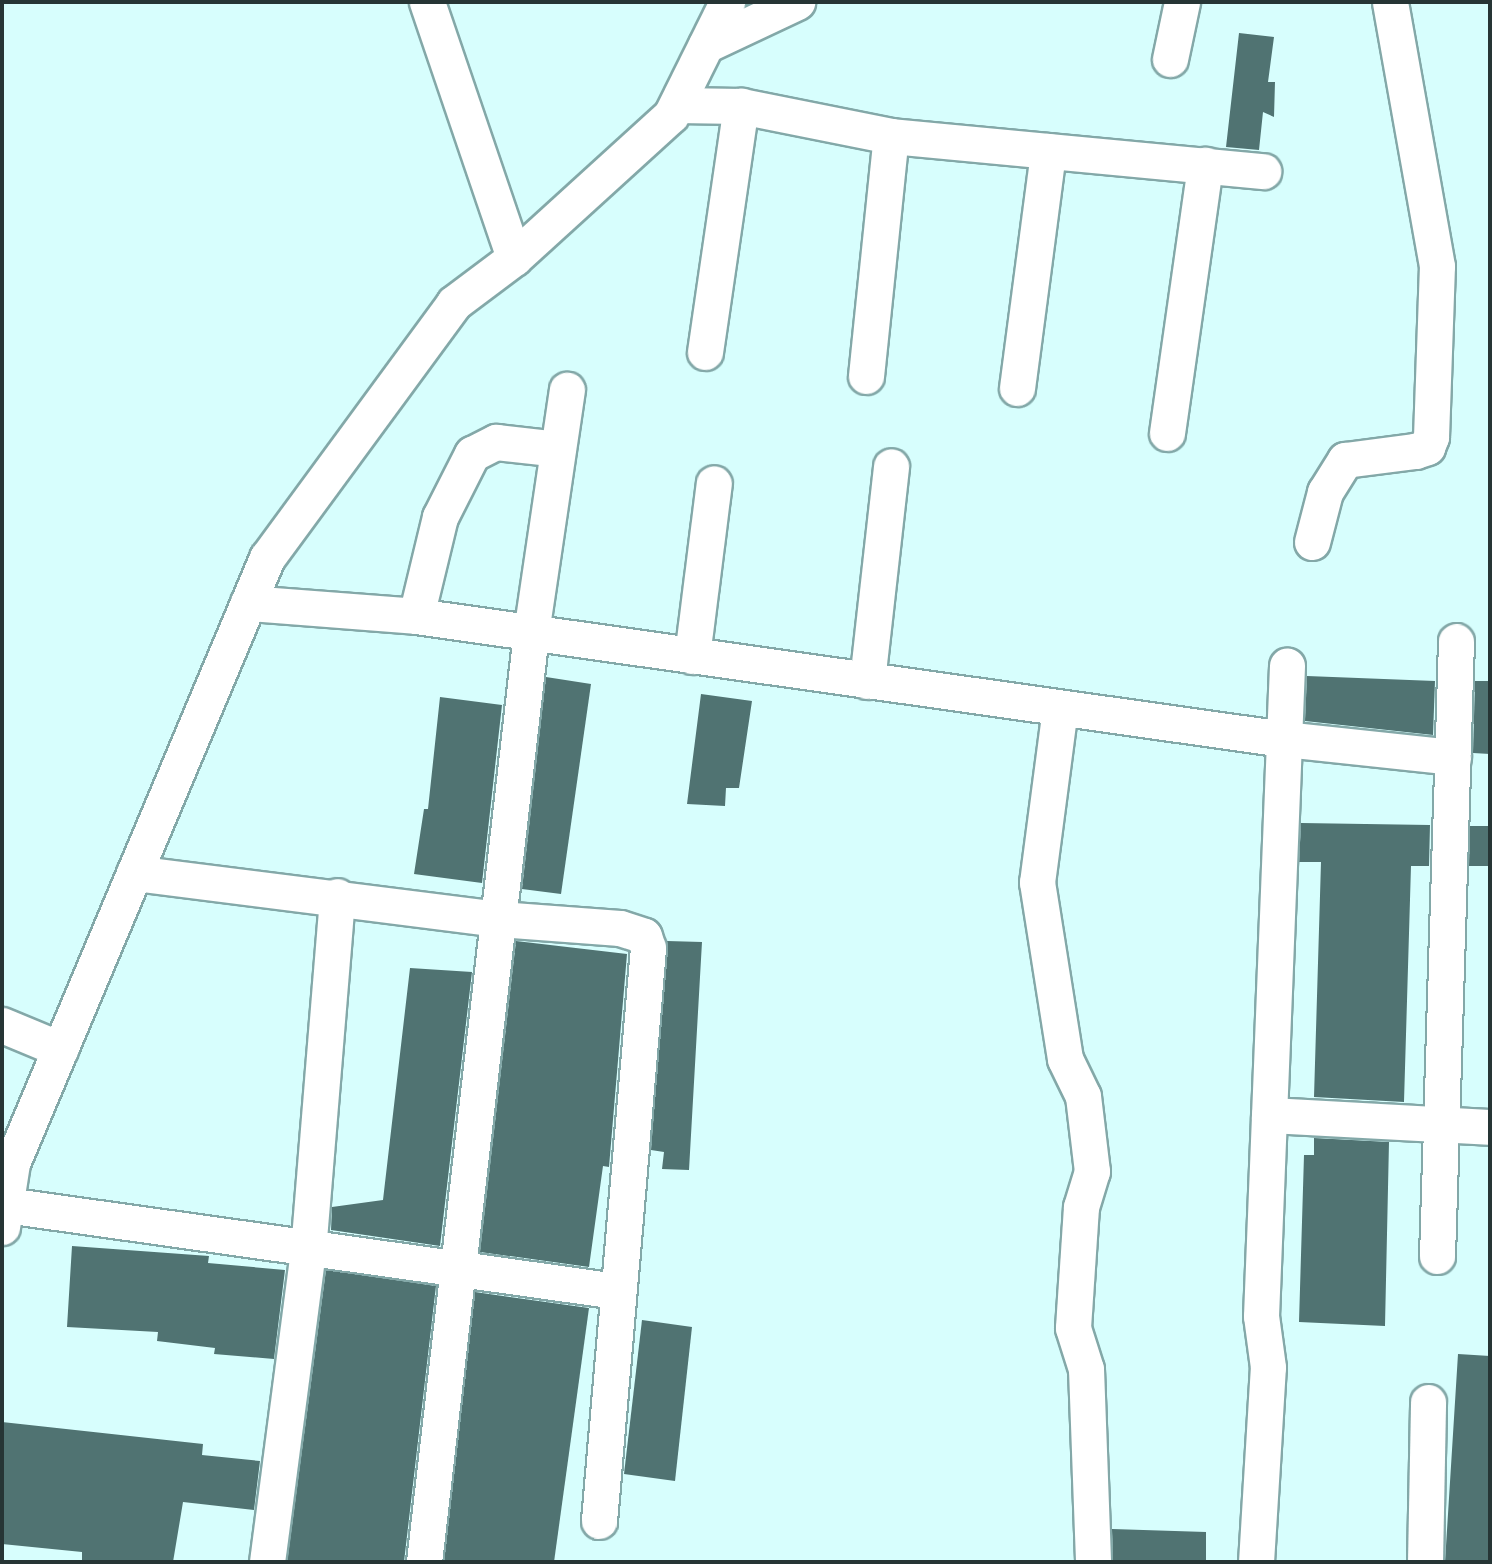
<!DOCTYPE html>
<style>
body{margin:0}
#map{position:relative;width:1492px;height:1564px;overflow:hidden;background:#d7fefd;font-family:"Roboto Serif",serif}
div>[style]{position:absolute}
.building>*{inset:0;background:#507372}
.roads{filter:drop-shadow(2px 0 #83a8a8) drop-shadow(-2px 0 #83a8a8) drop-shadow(0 2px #83a8a8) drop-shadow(0 -2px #83a8a8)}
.minor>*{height:35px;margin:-17.5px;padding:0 17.5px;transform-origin:17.5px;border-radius:17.5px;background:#fff}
span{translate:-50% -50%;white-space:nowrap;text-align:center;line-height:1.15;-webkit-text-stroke:7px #d7fefd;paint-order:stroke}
.frame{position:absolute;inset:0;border:4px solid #263535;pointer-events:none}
</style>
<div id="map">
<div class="building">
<i style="clip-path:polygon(1239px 33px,1274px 37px,1268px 82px,1275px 82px,1274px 117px,1263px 112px,1259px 150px,1226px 147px)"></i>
<i style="clip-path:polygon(1307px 676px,1435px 681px,1433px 735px,1305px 721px)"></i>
<i style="clip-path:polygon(546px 677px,591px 684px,561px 894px,522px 889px)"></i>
<i style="clip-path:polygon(1475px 681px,1490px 681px,1490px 754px,1473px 753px)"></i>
<i style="clip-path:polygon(701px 694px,752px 701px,739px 788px,726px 788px,725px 806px,687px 804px)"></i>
<i style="clip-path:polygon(440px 697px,502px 705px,482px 883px,414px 874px,424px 809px,428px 809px)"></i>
<i style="clip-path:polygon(1301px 823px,1430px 825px,1429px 866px,1411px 866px,1404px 1102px,1314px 1097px,1321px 862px,1299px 862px)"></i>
<i style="clip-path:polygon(1470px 826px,1490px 826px,1490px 866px,1469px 866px)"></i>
<i style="clip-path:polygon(516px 941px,627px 954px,609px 1167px,603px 1166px,589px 1267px,480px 1252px)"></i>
<i style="clip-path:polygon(667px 941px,702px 942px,689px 1170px,662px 1169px,664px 1152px,651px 1150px)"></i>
<i style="clip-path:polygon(410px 968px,472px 972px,440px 1246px,331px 1230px,332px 1207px,383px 1200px)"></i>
<i style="clip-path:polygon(1314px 1138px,1389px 1142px,1385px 1326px,1299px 1322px,1304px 1155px,1314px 1155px)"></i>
<i style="clip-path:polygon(72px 1246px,209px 1256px,208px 1263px,285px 1270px,274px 1359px,214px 1354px,215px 1348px,157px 1341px,158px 1332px,67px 1327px)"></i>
<i style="clip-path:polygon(326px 1270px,436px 1286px,404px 1562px,287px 1562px)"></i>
<i style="clip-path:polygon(475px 1292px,589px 1308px,554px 1562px,444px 1562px)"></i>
<i style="clip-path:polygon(642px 1320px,692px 1327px,675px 1481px,624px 1474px)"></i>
<i style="clip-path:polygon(1458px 1354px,1490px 1356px,1490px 1562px,1445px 1562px)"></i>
<i style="clip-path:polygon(2px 1422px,203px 1444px,202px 1455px,260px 1461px,254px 1510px,183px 1502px,173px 1562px,82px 1562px,82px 1552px,2px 1544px)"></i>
<i style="clip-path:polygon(1112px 1529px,1206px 1532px,1206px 1562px,1113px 1562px)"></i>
</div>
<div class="roads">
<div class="minor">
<i style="left:427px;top:2px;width:270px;rotate:71.2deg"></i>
<i style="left:706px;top:45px;width:101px;rotate:-25.3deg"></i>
<i style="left:1170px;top:59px;width:58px;rotate:-78.1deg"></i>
<i style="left:677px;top:105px;width:64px;rotate:0.9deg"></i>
<i style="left:741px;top:106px;width:153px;rotate:11.3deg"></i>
<i style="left:891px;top:136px;width:374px;rotate:5.4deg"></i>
<i style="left:705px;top:352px;width:249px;rotate:-81.7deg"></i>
<i style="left:866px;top:376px;width:241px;rotate:-84.1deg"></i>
<i style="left:1017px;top:388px;width:239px;rotate:-82.5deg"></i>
<i style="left:1167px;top:433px;width:271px;rotate:-81.9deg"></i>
<i style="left:1312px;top:542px;width:52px;rotate:-75.4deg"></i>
<i style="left:1325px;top:492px;width:38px;rotate:-58deg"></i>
<i style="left:1345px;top:460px;width:71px;rotate:-7.3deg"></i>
<i style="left:1415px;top:451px;width:13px;rotate:-18deg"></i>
<i style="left:1427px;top:447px;width:11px;rotate:-68deg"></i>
<i style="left:1431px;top:437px;width:171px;rotate:-88deg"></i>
<i style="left:1437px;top:266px;width:268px;rotate:-100.1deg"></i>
<i style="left:248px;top:603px;width:169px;rotate:4.4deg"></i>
<i style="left:416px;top:616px;width:877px;rotate:8.07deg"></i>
<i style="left:1284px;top:739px;width:170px;rotate:6.1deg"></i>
<i style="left:416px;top:616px;width:102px;rotate:-76.4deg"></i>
<i style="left:440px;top:517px;width:71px;rotate:-63.1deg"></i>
<i style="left:472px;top:454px;width:27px;rotate:-27deg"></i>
<i style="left:496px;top:442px;width:62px;rotate:6.4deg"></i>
<i style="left:692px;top:656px;width:174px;rotate:-82.8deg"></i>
<i style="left:867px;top:681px;width:216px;rotate:-83.6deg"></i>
<i style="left:1060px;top:708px;width:176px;rotate:97.5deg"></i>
<i style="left:1037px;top:882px;width:179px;rotate:81deg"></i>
<i style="left:1065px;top:1059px;width:41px;rotate:64.1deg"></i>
<i style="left:1083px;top:1096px;width:76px;rotate:83.2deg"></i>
<i style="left:1092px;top:1171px;width:38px;rotate:107deg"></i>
<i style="left:1081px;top:1207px;width:121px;rotate:93.8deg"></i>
<i style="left:1073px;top:1328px;width:43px;rotate:72.4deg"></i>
<i style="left:1086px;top:1369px;width:193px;rotate:87.9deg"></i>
<i style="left:134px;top:873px;width:368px;rotate:7.2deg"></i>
<i style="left:499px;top:919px;width:121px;rotate:4.3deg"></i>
<i style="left:620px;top:928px;width:25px;rotate:18deg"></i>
<i style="left:644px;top:936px;width:13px;rotate:72deg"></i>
<i style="left:648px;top:948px;width:575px;rotate:94.89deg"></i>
<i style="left:2px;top:1025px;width:63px;rotate:22.5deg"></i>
<i style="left:1269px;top:1115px;width:221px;rotate:3.1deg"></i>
<i style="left:6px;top:1205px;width:616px;rotate:8.02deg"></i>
<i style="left:2px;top:1227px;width:65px;rotate:-81.1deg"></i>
<i style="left:12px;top:1163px;width:657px;rotate:-67.15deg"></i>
<i style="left:267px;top:558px;width:316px;rotate:-53.7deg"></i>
<i style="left:454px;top:303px;width:75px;rotate:-36.9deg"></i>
<i style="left:514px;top:258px;width:212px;rotate:-42.3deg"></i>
<i style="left:671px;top:115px;width:126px;rotate:-63.6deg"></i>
<i style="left:1437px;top:1256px;width:615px;rotate:-88.23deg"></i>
<i style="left:267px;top:1562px;width:314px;rotate:-82.5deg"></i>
<i style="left:308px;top:1251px;width:356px;rotate:-85.3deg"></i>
<i style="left:424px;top:1562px;width:935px;rotate:-83.43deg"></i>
<i style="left:531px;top:633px;width:246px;rotate:-81.6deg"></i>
<i style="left:1256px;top:1562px;width:195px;rotate:-86.5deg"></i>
<i style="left:1268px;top:1367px;width:51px;rotate:-97.8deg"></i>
<i style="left:1261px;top:1316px;width:651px;rotate:-87.71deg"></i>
<i style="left:1425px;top:1562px;width:160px;rotate:-88.9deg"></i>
</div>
</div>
<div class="frame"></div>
</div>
